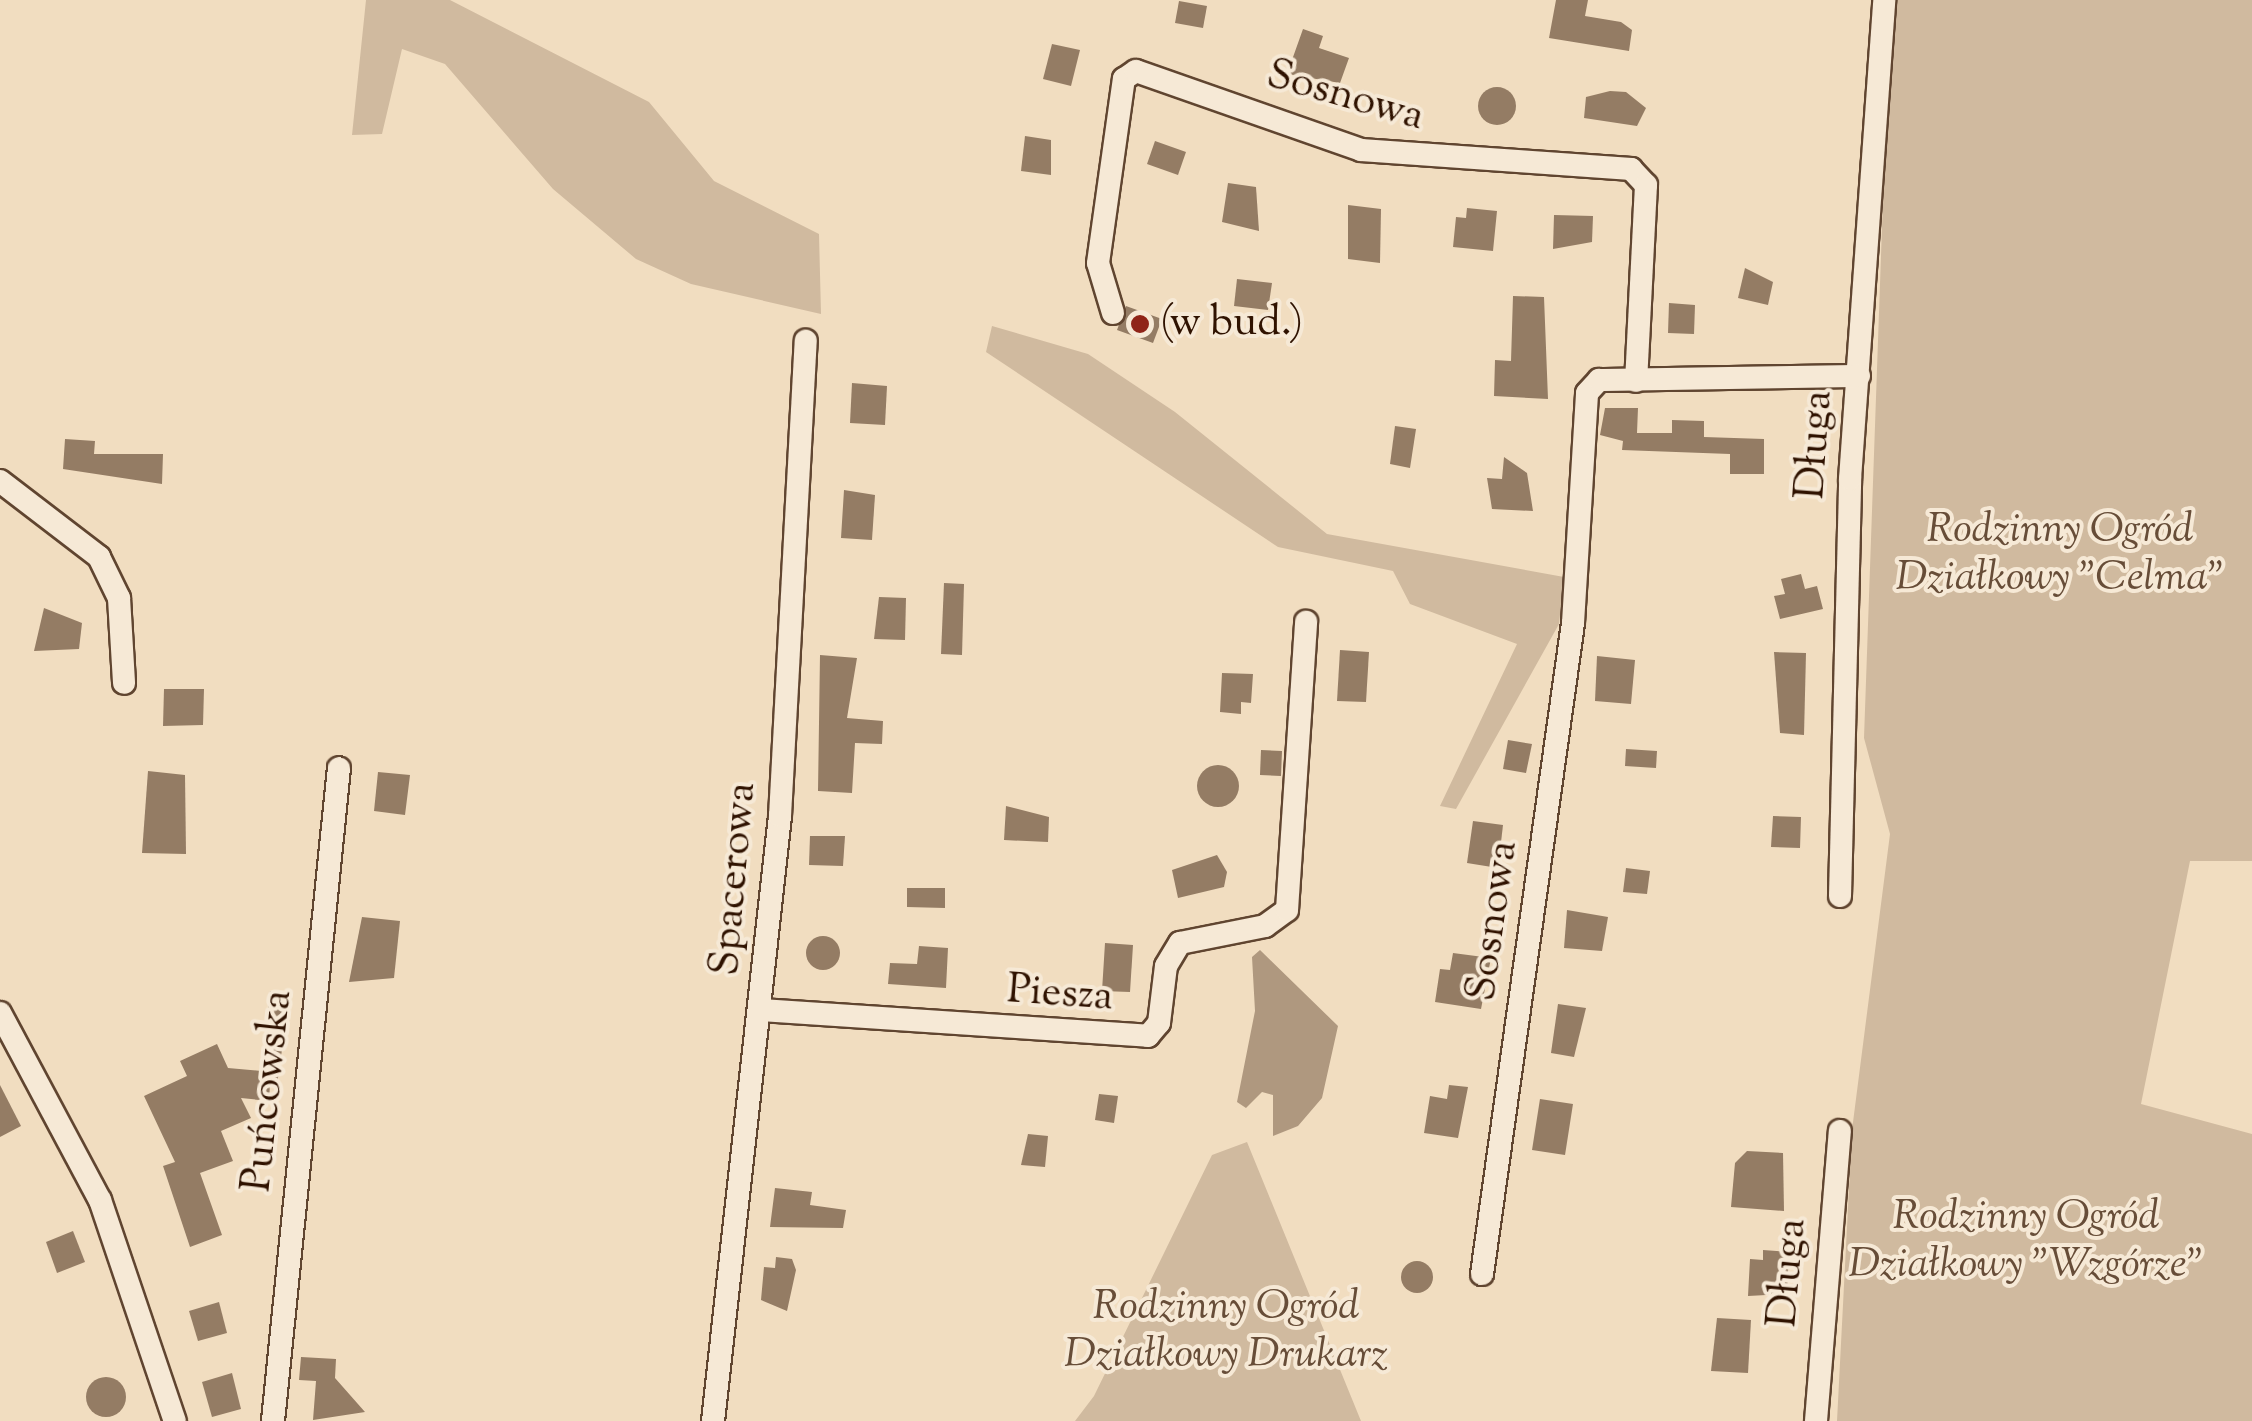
<!DOCTYPE html>
<meta charset="utf-8">
<style>
body{margin:0}
#map{position:relative;width:2252px;height:1421px;overflow:hidden;background:#f1ddc0;font-family:"Sorts Mill Goudy",serif}
div>[style]{position:absolute}
.green>*{inset:0;background:#d0ba9f}
.water>*{inset:0;background:#af987f}
.building>*{inset:0;background:#947c64}
.round{border-radius:50%}
.roads{filter:drop-shadow(2px 0 #604530) drop-shadow(-2px 0 #604530) drop-shadow(0 2px #604530) drop-shadow(0 -2px #604530)}
.minor>*{height:22px;margin:-11px;padding:0 11px;transform-origin:11px;border-radius:11px;background:#f6e9d6}
.dots>*{width:28px;height:28px;translate:-50% -50%;box-sizing:border-box;border:5px solid #f6e9d6;border-radius:50%}
span{translate:-50% -50%;white-space:nowrap;text-align:center;line-height:1.15;-webkit-text-stroke:8px #f6e9d6;paint-order:stroke}
.street-label{font-size:42px;color:#2f1200}
.poi-label{font-size:42px;color:#2f1200}
.left{translate:0 -50%;text-align:left}
.park-label{font-size:42px;color:#674d38;font-style:italic}
</style>
<div id="map">
<div class="green">
<i style="clip-path:polygon(366px 0,450px 0,649px 102px,714px 181px,819px 234px,821px 314px,691px 284px,636px 259px,553px 189px,445px 64px,402px 49px,382px 134px,352px 135px)"></i>
<i style="clip-path:polygon(1890px 0,2252px 0,2252px 861px,2190px 861px,2141px 1104px,2252px 1134px,2252px 1421px,1837px 1421px,1852px 1130px,1890px 834px,1864px 738px)"></i>
<i style="clip-path:polygon(992px 326px,1088px 354px,1175px 412px,1327px 534px,1564px 577px,1559px 624px,1456px 809px,1440px 806px,1517px 644px,1410px 604px,1393px 571px,1278px 547px,986px 352px)"></i>
<i style="clip-path:polygon(1247px 1142px,1361px 1421px,1075px 1421px,1094px 1396px,1212px 1155px)"></i>
</div>
<div class="water">
<i style="clip-path:polygon(1260px 950px,1338px 1026px,1322px 1098px,1298px 1126px,1273px 1136px,1273px 1095px,1262px 1092px,1246px 1108px,1237px 1102px,1255px 1011px,1252px 957px)"></i>
</div>
<div class="building">
<i style="clip-path:polygon(1556px 0,1588px 0,1585px 16px,1621px 22px,1632px 30px,1629px 51px,1549px 38px)"></i>
<i style="clip-path:polygon(1179px 1px,1207px 6px,1203px 28px,1175px 23px)"></i>
<i style="clip-path:polygon(1303px 29px,1323px 36px,1319px 48px,1349px 58px,1340px 83px,1287px 74px)"></i>
<i style="clip-path:polygon(1052px 44px,1080px 50px,1071px 86px,1043px 79px)"></i>
<i class="round" style="left:1478px;top:87px;width:38px;height:38px"></i>
<i style="clip-path:polygon(1610px 91px,1626px 92px,1646px 108px,1637px 126px,1584px 118px,1586px 97px)"></i>
<i style="clip-path:polygon(1025px 136px,1051px 140px,1051px 175px,1021px 171px)"></i>
<i style="clip-path:polygon(1155px 141px,1186px 152px,1178px 175px,1147px 164px)"></i>
<i style="clip-path:polygon(1228px 183px,1256px 187px,1259px 231px,1222px 222px)"></i>
<i style="clip-path:polygon(1348px 205px,1381px 209px,1380px 263px,1348px 259px)"></i>
<i style="clip-path:polygon(1467px 208px,1497px 211px,1493px 251px,1453px 247px,1456px 217px,1466px 218px)"></i>
<i style="clip-path:polygon(1554px 215px,1593px 216px,1592px 242px,1553px 249px)"></i>
<i style="clip-path:polygon(1745px 268px,1773px 282px,1768px 305px,1738px 298px)"></i>
<i style="clip-path:polygon(1237px 279px,1272px 283px,1268px 310px,1234px 306px)"></i>
<i style="clip-path:polygon(1513px 296px,1544px 297px,1548px 399px,1494px 396px,1495px 360px,1511px 361px)"></i>
<i style="clip-path:polygon(1669px 303px,1695px 305px,1694px 334px,1668px 333px)"></i>
<i style="clip-path:polygon(1126px 306px,1162px 319px,1153px 343px,1117px 330px)"></i>
<i style="clip-path:polygon(852px 383px,887px 386px,885px 425px,850px 423px)"></i>
<i style="clip-path:polygon(1605px 408px,1638px 408px,1637px 433px,1672px 433px,1672px 420px,1704px 421px,1704px 437px,1764px 439px,1764px 474px,1730px 474px,1730px 454px,1622px 450px,1623px 441px,1600px 435px)"></i>
<i style="clip-path:polygon(1395px 426px,1416px 429px,1410px 468px,1390px 464px)"></i>
<i style="clip-path:polygon(65px 439px,95px 441px,94px 454px,163px 454px,162px 484px,63px 469px)"></i>
<i style="clip-path:polygon(1504px 457px,1527px 473px,1533px 511px,1492px 509px,1487px 478px,1502px 479px)"></i>
<i style="clip-path:polygon(844px 490px,875px 495px,872px 540px,841px 538px)"></i>
<i style="clip-path:polygon(1801px 574px,1805px 589px,1817px 586px,1823px 609px,1780px 619px,1774px 596px,1785px 594px,1781px 579px)"></i>
<i style="clip-path:polygon(944px 583px,964px 584px,962px 655px,941px 654px)"></i>
<i style="clip-path:polygon(879px 597px,906px 598px,905px 640px,874px 639px)"></i>
<i style="clip-path:polygon(44px 608px,82px 623px,79px 649px,34px 651px)"></i>
<i style="clip-path:polygon(1340px 650px,1369px 652px,1366px 702px,1337px 701px)"></i>
<i style="clip-path:polygon(1774px 652px,1806px 653px,1804px 735px,1780px 733px)"></i>
<i style="clip-path:polygon(820px 655px,857px 658px,847px 718px,883px 721px,882px 744px,855px 743px,852px 793px,818px 791px)"></i>
<i style="clip-path:polygon(1597px 656px,1635px 660px,1631px 704px,1595px 701px)"></i>
<i style="clip-path:polygon(1222px 673px,1253px 674px,1251px 703px,1241px 702px,1241px 714px,1220px 712px)"></i>
<i style="clip-path:polygon(164px 689px,204px 689px,203px 725px,163px 726px)"></i>
<i style="clip-path:polygon(1508px 740px,1532px 744px,1526px 773px,1503px 769px)"></i>
<i style="clip-path:polygon(1626px 749px,1657px 751px,1656px 768px,1625px 766px)"></i>
<i style="clip-path:polygon(1261px 750px,1282px 751px,1281px 776px,1260px 775px)"></i>
<i class="round" style="left:1197px;top:765px;width:42px;height:42px"></i>
<i style="clip-path:polygon(148px 771px,185px 775px,186px 854px,142px 853px)"></i>
<i style="clip-path:polygon(378px 772px,410px 775px,405px 815px,374px 811px)"></i>
<i style="clip-path:polygon(1006px 806px,1049px 817px,1048px 842px,1004px 840px)"></i>
<i style="clip-path:polygon(1773px 816px,1801px 817px,1800px 848px,1771px 847px)"></i>
<i style="clip-path:polygon(1473px 821px,1503px 825px,1498px 868px,1467px 863px)"></i>
<i style="clip-path:polygon(810px 836px,845px 836px,843px 866px,809px 865px)"></i>
<i style="clip-path:polygon(1217px 855px,1227px 872px,1224px 887px,1178px 898px,1172px 870px)"></i>
<i style="clip-path:polygon(1626px 868px,1650px 871px,1647px 894px,1623px 892px)"></i>
<i style="clip-path:polygon(907px 888px,945px 888px,945px 908px,907px 907px)"></i>
<i style="clip-path:polygon(1567px 910px,1608px 917px,1602px 951px,1564px 948px)"></i>
<i style="clip-path:polygon(362px 917px,400px 921px,394px 978px,349px 982px)"></i>
<i class="round" style="left:806px;top:936px;width:34px;height:34px"></i>
<i style="clip-path:polygon(1105px 943px,1133px 945px,1130px 992px,1102px 991px)"></i>
<i style="clip-path:polygon(919px 946px,948px 948px,946px 988px,888px 984px,890px 963px,917px 964px)"></i>
<i style="clip-path:polygon(1453px 953px,1491px 958px,1481px 1009px,1435px 1002px,1440px 969px,1450px 970px)"></i>
<i style="clip-path:polygon(270px 991px,290px 993px,277px 1085px,270px 1084px,269px 1101px,241px 1098px,251px 1118px,221px 1131px,233px 1161px,200px 1173px,222px 1235px,190px 1247px,163px 1166px,175px 1162px,144px 1096px,187px 1076px,180px 1061px,217px 1044px,228px 1068px,261px 1071px)"></i>
<i style="clip-path:polygon(1558px 1004px,1586px 1008px,1574px 1057px,1551px 1053px)"></i>
<i style="clip-path:polygon(0 1085px,21px 1126px,0 1137px)"></i>
<i style="clip-path:polygon(1449px 1085px,1468px 1087px,1458px 1138px,1424px 1133px,1430px 1096px,1447px 1099px)"></i>
<i style="clip-path:polygon(1099px 1094px,1118px 1096px,1114px 1123px,1095px 1120px)"></i>
<i style="clip-path:polygon(1540px 1099px,1573px 1104px,1565px 1155px,1532px 1150px)"></i>
<i style="clip-path:polygon(1028px 1134px,1048px 1136px,1045px 1167px,1021px 1165px)"></i>
<i style="clip-path:polygon(1747px 1151px,1783px 1153px,1784px 1211px,1731px 1207px,1735px 1163px)"></i>
<i style="clip-path:polygon(775px 1188px,812px 1192px,810px 1205px,846px 1210px,843px 1228px,770px 1227px)"></i>
<i style="clip-path:polygon(73px 1231px,85px 1262px,57px 1273px,46px 1242px)"></i>
<i style="clip-path:polygon(1763px 1250px,1789px 1252px,1787px 1294px,1748px 1296px,1750px 1259px,1763px 1260px)"></i>
<i style="clip-path:polygon(776px 1257px,792px 1259px,796px 1270px,787px 1311px,761px 1300px,764px 1267px,775px 1268px)"></i>
<i class="round" style="left:1401px;top:1261px;width:32px;height:32px"></i>
<i style="clip-path:polygon(219px 1302px,227px 1333px,198px 1341px,189px 1311px)"></i>
<i style="clip-path:polygon(1717px 1318px,1751px 1320px,1748px 1373px,1711px 1371px)"></i>
<i style="clip-path:polygon(301px 1357px,336px 1359px,335px 1378px,365px 1412px,313px 1420px,316px 1381px,299px 1380px)"></i>
<i style="clip-path:polygon(232px 1373px,241px 1409px,212px 1417px,202px 1382px)"></i>
<i class="round" style="left:86px;top:1377px;width:40px;height:40px"></i>
</div>
<div class="roads">
<div class="minor">
<i style="left:1113px;top:313px;width:52px;rotate:-106.7deg"></i>
<i style="left:1098px;top:263px;width:186px;rotate:-82deg"></i>
<i style="left:1124px;top:79px;width:14px;rotate:-34deg"></i>
<i style="left:1136px;top:71px;width:238px;rotate:19.3deg"></i>
<i style="left:1361px;top:150px;width:271px;rotate:4deg"></i>
<i style="left:1631px;top:169px;width:22px;rotate:47deg"></i>
<i style="left:1646px;top:185px;width:196px;rotate:92.9deg"></i>
<i style="left:0;top:481px;width:125px;rotate:37.5deg"></i>
<i style="left:99px;top:557px;width:46px;rotate:64deg"></i>
<i style="left:119px;top:598px;width:85px;rotate:86.6deg"></i>
<i style="left:1840px;top:896px;width:417px;rotate:-88.6deg"></i>
<i style="left:1850px;top:479px;width:480px;rotate:-85.9deg"></i>
<i style="left:761px;top:1010px;width:388px;rotate:3.8deg"></i>
<i style="left:1148px;top:1036px;width:17px;rotate:-50deg"></i>
<i style="left:1159px;top:1023px;width:57px;rotate:-83deg"></i>
<i style="left:1166px;top:966px;width:27px;rotate:-59deg"></i>
<i style="left:1180px;top:943px;width:87px;rotate:-11.3deg"></i>
<i style="left:1265px;top:926px;width:27px;rotate:-36deg"></i>
<i style="left:1287px;top:910px;width:289px;rotate:-86.2deg"></i>
<i style="left:0;top:1013px;width:212px;rotate:61.9deg"></i>
<i style="left:100px;top:1200px;width:233px;rotate:71.3deg"></i>
<i style="left:1482px;top:1274px;width:657px;rotate:-82.04deg"></i>
<i style="left:1573px;top:623px;width:230px;rotate:-86.5deg"></i>
<i style="left:1587px;top:393px;width:18px;rotate:-47deg"></i>
<i style="left:1599px;top:380px;width:260px;rotate:-0.9deg"></i>
<i style="left:273px;top:1421px;width:656px;rotate:-84.23deg"></i>
<i style="left:713px;top:1421px;width:609px;rotate:-83.68deg"></i>
<i style="left:780px;top:816px;width:476px;rotate:-86.9deg"></i>
<i style="left:1816px;top:1421px;width:291px;rotate:-85.3deg"></i>
</div>
</div>
<div class="dots">
<i style="left:1140px;top:324px;background:#8f2418"></i>
</div>
<div class="street-label">
<span style="left:1345px;top:97px;rotate:16deg">Sosnowa</span>
<span style="left:1816px;top:445px;rotate:-86deg">Długa</span>
<span style="left:735px;top:879px;rotate:-85deg">Spacerowa</span>
<span style="left:1494px;top:921px;rotate:-82deg">Sosnowa</span>
<span style="left:1060px;top:995px;rotate:4deg">Piesza</span>
<span style="left:269px;top:1091px;rotate:-84deg">Puńcowska</span>
<span style="left:1789px;top:1273px;rotate:-85deg">Długa</span>
</div>
<div class="poi-label">
<span class="left" style="left:1160px;top:324px">(w bud.)</span>
</div>
<div class="park-label">
<span style="left:2060px;top:555px">Rodzinny Ogród<br>Działkowy "Celma"</span>
<span style="left:2026px;top:1242px">Rodzinny Ogród<br>Działkowy "Wzgórze"</span>
<span style="left:1226px;top:1332px">Rodzinny Ogród<br>Działkowy Drukarz</span>
</div>
</div>
